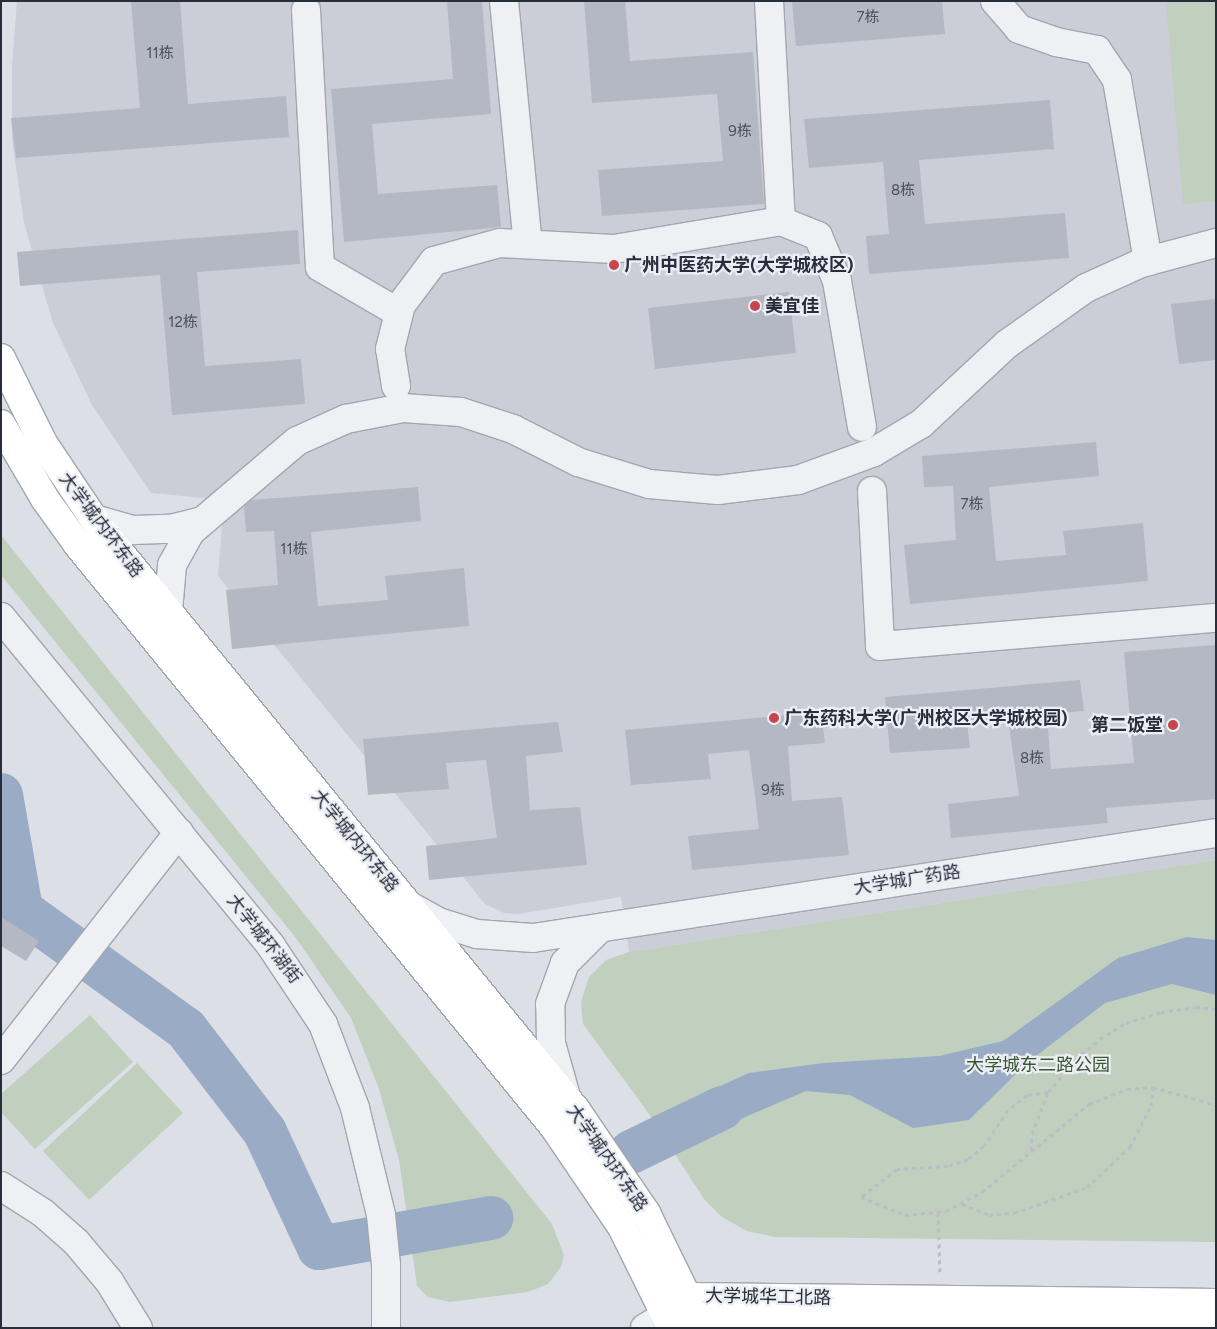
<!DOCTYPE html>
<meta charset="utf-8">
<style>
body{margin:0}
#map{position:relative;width:1217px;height:1329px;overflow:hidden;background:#dcdfe6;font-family:Figtree,"Noto Sans SC",sans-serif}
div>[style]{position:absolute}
.built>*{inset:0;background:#cbced7}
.green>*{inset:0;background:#c1cfbe}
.water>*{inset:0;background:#99abc5}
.river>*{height:44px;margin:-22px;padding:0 22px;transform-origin:22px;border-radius:22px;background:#99abc5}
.building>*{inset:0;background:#b4b8c2}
.path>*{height:3px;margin-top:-1.5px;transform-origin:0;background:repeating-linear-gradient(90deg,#bbbdc4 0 4px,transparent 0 8px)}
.roads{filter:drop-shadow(1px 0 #a2a6af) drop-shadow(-1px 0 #a2a6af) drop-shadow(0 1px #a2a6af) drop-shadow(0 -1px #a2a6af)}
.minor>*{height:28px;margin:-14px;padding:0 14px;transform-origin:14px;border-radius:14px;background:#eff0f4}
.major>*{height:28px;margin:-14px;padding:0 14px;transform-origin:14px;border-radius:14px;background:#fff}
.dots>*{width:14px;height:14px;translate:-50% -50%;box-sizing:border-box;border:2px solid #eceef4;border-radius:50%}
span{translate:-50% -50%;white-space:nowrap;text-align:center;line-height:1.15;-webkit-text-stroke:4.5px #eceef4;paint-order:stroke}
.number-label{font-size:15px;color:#4a505d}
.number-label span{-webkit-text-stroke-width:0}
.poi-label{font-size:18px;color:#272d3b;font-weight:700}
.left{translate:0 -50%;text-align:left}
.right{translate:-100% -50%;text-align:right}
.street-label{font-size:18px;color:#272d3b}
.park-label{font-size:18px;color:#395635}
.frame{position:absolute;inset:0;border:2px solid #272d3b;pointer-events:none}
</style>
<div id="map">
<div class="built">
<i style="clip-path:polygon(17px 1px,1216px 1px,1216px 860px,629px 952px,621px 897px,519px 914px,504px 913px,485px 904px,218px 576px,222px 526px,204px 498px,151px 493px,92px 405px,53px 323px,24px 223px,12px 140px,12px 66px)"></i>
</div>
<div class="green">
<i style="clip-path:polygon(1166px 1px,1216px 1px,1216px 201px,1183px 204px)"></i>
<i style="clip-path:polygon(1px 535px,552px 1224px,564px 1255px,561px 1267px,548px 1284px,528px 1292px,450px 1302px,428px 1297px,417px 1286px,399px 1160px,379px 1089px,351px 1018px,296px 938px,1px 575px)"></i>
<i style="clip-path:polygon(1216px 860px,1216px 1242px,775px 1237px,747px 1231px,722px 1217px,704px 1199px,647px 1111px,583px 1024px,581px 1002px,589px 977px,606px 960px,629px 952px)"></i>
<i style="clip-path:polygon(90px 1015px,133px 1062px,35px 1149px,1px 1112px,1px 1094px)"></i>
<i style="clip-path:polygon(137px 1063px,183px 1113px,89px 1200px,43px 1151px)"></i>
</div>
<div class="water">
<i style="clip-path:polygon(1187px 937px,1216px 940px,1216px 995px,1172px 984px,1105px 1003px,1027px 1063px,969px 1120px,913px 1128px,850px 1095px,806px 1091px,680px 1145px,652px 1117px,749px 1073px,824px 1063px,939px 1056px,1003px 1041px,1118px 958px)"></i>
</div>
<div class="river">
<i style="left:1px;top:795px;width:117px;rotate:80.1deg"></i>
<i style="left:21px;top:910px;width:203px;rotate:35.8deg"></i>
<i style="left:186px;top:1029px;width:130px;rotate:52.5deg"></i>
<i style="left:265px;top:1132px;width:128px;rotate:65deg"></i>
<i style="left:319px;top:1248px;width:175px;rotate:-9.9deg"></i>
<i style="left:631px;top:1152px;width:101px;rotate:-25.8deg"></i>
</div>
<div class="building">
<i style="clip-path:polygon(131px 1px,180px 1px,188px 104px,286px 96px,289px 137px,16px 158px,11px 118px,140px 108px)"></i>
<i style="clip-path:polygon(447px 1px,482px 1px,491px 114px,372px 124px,378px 194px,497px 185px,501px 227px,344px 242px,331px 89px,453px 79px)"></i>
<i style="clip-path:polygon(584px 1px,625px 1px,630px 61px,753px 52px,764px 204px,602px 216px,598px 170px,723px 161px,717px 94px,592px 103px)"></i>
<i style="clip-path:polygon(942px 1px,945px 34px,796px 46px,792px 2px)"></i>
<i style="clip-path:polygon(1050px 100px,1054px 149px,919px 160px,925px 224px,1065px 213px,1069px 258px,869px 274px,866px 236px,889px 234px,883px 162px,809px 168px,804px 119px)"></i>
<i style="clip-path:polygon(298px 230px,300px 264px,197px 272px,205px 366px,301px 359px,305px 404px,172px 415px,160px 275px,20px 286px,17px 252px)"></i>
<i style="clip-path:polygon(789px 292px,796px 353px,655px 369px,648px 308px)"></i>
<i style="clip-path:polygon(1216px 299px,1216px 360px,1179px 364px,1171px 304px)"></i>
<i style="clip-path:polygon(1096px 442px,1099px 476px,989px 487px,996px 561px,1066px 555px,1063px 531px,1143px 523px,1148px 581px,910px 604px,904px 545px,956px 540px,953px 486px,924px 487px,922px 456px)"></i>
<i style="clip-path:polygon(418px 487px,421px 521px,311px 532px,318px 606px,388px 600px,385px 576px,464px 568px,469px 626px,232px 649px,226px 590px,278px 585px,274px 531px,246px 532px,244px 506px,252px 500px)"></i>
<i style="clip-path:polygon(1216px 645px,1216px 799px,1106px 808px,1108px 823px,951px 838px,948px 804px,1019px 796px,1008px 718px,967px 722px,970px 748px,890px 753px,885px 697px,1080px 680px,1084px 711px,1047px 714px,1051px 769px,1134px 763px,1124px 652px)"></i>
<i style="clip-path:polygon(821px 712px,825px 743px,788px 746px,792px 801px,842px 797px,849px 855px,692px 870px,688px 836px,759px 829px,749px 750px,708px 754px,711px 779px,631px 785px,625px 730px)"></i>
<i style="clip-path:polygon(558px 722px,563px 752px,526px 756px,530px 810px,580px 807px,587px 865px,429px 880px,426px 846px,497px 838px,486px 760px,446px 763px,449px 789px,368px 795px,363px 739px)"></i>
<i style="clip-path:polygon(1px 917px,39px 941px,26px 961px,1px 946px)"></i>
</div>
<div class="path">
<i style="left:1048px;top:1092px;width:21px;rotate:172deg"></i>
<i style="left:1027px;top:1095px;width:24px;rotate:142deg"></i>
<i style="left:1008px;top:1110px;width:43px;rotate:123.7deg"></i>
<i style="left:984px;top:1146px;width:21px;rotate:141deg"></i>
<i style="left:968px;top:1159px;width:21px;rotate:161deg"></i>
<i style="left:948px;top:1166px;width:51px;rotate:176.6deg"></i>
<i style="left:897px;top:1169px;width:46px;rotate:142.1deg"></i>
<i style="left:861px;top:1197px;width:48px;rotate:22.2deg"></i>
<i style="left:905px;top:1215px;width:41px;rotate:-5.6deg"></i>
<i style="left:946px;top:1211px;width:41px;rotate:-27.8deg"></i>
<i style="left:982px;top:1192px;width:139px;rotate:-39.4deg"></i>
<i style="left:1089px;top:1104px;width:41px;rotate:-21.5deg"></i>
<i style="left:1127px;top:1089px;width:26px;rotate:-4deg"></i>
<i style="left:1153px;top:1087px;width:66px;rotate:15.9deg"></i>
<i style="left:1031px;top:1150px;width:16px;rotate:-86deg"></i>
<i style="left:1032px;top:1134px;width:45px;rotate:-69.1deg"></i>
<i style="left:1048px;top:1092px;width:50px;rotate:-49deg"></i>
<i style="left:1081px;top:1054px;width:24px;rotate:-38deg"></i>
<i style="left:1100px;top:1039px;width:31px;rotate:-32deg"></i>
<i style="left:1126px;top:1023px;width:37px;rotate:-17deg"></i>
<i style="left:1161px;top:1012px;width:35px;rotate:-8deg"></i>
<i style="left:1196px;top:1007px;width:20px;rotate:6deg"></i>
<i style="left:962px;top:1204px;width:29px;rotate:22deg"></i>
<i style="left:989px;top:1215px;width:25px;rotate:-5deg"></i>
<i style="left:1014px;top:1213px;width:77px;rotate:-19.6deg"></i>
<i style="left:1087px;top:1187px;width:59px;rotate:-42.9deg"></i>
<i style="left:1130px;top:1147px;width:46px;rotate:-62.9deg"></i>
<i style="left:1151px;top:1106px;width:19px;rotate:-84deg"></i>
<i style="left:938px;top:1212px;width:62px;rotate:88.2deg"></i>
</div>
<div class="roads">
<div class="minor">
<i style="left:504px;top:1px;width:244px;rotate:84.4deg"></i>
<i style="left:769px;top:1px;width:220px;rotate:86.9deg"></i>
<i style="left:995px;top:1px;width:37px;rotate:49deg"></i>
<i style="left:1019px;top:29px;width:39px;rotate:19deg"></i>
<i style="left:1056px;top:42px;width:42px;rotate:11deg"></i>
<i style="left:1097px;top:50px;width:36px;rotate:56deg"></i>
<i style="left:1117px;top:80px;width:184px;rotate:80.3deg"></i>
<i style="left:306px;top:10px;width:257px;rotate:86.9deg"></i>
<i style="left:320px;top:267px;width:91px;rotate:30.2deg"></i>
<i style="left:396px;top:386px;width:37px;rotate:-99deg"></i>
<i style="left:390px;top:349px;width:45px;rotate:-76deg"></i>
<i style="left:401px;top:305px;width:55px;rotate:-53.1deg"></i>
<i style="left:434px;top:261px;width:68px;rotate:-15.3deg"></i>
<i style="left:500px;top:243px;width:114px;rotate:3deg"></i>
<i style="left:614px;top:249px;width:169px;rotate:-9.5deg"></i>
<i style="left:781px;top:221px;width:40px;rotate:22deg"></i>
<i style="left:818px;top:236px;width:49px;rotate:67.1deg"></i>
<i style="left:837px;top:281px;width:148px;rotate:80.3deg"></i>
<i style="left:872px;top:491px;width:155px;rotate:87deg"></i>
<i style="left:880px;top:646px;width:337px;rotate:-4.8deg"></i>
<i style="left:94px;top:519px;width:41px;rotate:15.8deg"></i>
<i style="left:133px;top:530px;width:37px;rotate:-2deg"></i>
<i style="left:170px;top:529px;width:30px;rotate:-14deg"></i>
<i style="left:168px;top:612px;width:47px;rotate:-85.1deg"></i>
<i style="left:172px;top:565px;width:38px;rotate:-61deg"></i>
<i style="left:190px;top:532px;width:140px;rotate:-40.4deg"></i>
<i style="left:297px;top:441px;width:54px;rotate:-24.2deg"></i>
<i style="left:346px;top:419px;width:58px;rotate:-10.9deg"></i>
<i style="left:403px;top:408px;width:58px;rotate:3.9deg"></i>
<i style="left:461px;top:412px;width:55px;rotate:18.1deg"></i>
<i style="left:513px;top:429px;width:73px;rotate:26.9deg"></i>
<i style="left:578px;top:462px;width:74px;rotate:17.2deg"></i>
<i style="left:649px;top:484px;width:69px;rotate:5deg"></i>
<i style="left:718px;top:490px;width:81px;rotate:-7.1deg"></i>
<i style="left:798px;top:480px;width:81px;rotate:-20.2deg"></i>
<i style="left:874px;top:452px;width:55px;rotate:-30.8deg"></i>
<i style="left:921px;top:424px;width:117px;rotate:-42.9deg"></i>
<i style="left:1007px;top:344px;width:97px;rotate:-35.3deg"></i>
<i style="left:1086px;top:288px;width:60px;rotate:-24.4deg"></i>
<i style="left:1141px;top:263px;width:78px;rotate:-14.9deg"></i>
<i style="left:1px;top:617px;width:426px;rotate:50.6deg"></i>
<i style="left:271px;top:946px;width:94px;rotate:56.3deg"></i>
<i style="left:323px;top:1024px;width:90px;rotate:69.1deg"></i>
<i style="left:355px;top:1108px;width:110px;rotate:76.3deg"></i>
<i style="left:381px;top:1215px;width:50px;rotate:84.3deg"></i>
<i style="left:386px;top:1265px;width:63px;rotate:90deg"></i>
<i style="left:408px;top:905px;width:38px;rotate:29deg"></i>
<i style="left:441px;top:923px;width:38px;rotate:17deg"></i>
<i style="left:477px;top:934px;width:56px;rotate:4.1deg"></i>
<i style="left:533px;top:938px;width:691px;rotate:-8.74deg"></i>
<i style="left:1px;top:1060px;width:289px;rotate:-52deg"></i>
<i style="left:567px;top:1100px;width:59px;rotate:-105.7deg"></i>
<i style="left:551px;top:1043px;width:39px;rotate:-91deg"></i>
<i style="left:550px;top:1004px;width:44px;rotate:-69.9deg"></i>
<i style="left:565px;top:963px;width:48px;rotate:-45deg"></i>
<i style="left:1px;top:1186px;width:50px;rotate:32.7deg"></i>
<i style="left:43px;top:1213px;width:44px;rotate:41.3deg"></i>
<i style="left:76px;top:1242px;width:51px;rotate:49.8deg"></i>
<i style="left:109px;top:1281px;width:55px;rotate:58.3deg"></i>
<i style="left:645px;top:1328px;width:26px;rotate:-31deg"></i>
</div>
<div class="major">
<i style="left:1px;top:358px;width:95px;rotate:63.7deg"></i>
<i style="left:43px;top:443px;width:102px;rotate:56.2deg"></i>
<i style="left:100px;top:528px;width:752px;rotate:50.72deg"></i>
<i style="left:576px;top:1110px;width:125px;rotate:55.8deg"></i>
<i style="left:646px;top:1213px;width:128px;rotate:64deg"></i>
<i style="left:1px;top:424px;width:87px;rotate:59.6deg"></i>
<i style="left:45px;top:499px;width:57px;rotate:54.3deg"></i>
<i style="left:78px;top:545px;width:752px;rotate:50.72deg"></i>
<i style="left:554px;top:1127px;width:121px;rotate:55.8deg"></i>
<i style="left:622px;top:1227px;width:113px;rotate:63.7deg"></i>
<i style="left:676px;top:1308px;width:17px;rotate:-40deg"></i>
<i style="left:689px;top:1297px;width:527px;rotate:0.65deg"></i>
<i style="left:683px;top:1318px;width:533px;rotate:0.97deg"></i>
</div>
</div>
<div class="dots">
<i style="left:614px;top:265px;background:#c64650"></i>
<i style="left:755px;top:306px;background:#c64650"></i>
<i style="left:774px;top:718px;background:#c64650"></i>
<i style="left:1173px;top:725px;background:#c64650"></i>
</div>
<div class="number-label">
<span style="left:868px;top:18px">7栋</span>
<span style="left:160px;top:54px">11栋</span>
<span style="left:740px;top:132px">9栋</span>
<span style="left:903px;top:191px">8栋</span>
<span style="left:183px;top:323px">12栋</span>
<span style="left:972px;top:505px">7栋</span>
<span style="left:294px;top:550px">11栋</span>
<span style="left:1032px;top:759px">8栋</span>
<span style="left:773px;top:791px">9栋</span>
</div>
<div class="poi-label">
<span class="left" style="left:624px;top:265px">广州中医药大学(大学城校区)</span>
<span class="left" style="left:765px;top:306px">美宜佳</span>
<span class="left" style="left:784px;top:718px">广东药科大学(广州校区大学城校园)</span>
<span class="right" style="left:1163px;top:725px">第二饭堂</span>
</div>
<div class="street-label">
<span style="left:101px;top:525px;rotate:53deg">大学城内环东路</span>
<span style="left:355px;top:841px;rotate:51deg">大学城内环东路</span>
<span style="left:907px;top:880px;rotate:-9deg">大学城广药路</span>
<span style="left:264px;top:939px;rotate:52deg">大学城环湖街</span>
<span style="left:607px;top:1158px;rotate:55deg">大学城内环东路</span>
<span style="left:768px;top:1297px;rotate:1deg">大学城华工北路</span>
</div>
<div class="park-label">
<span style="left:1038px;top:1065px">大学城东二路公园</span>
</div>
<div class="frame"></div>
</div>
